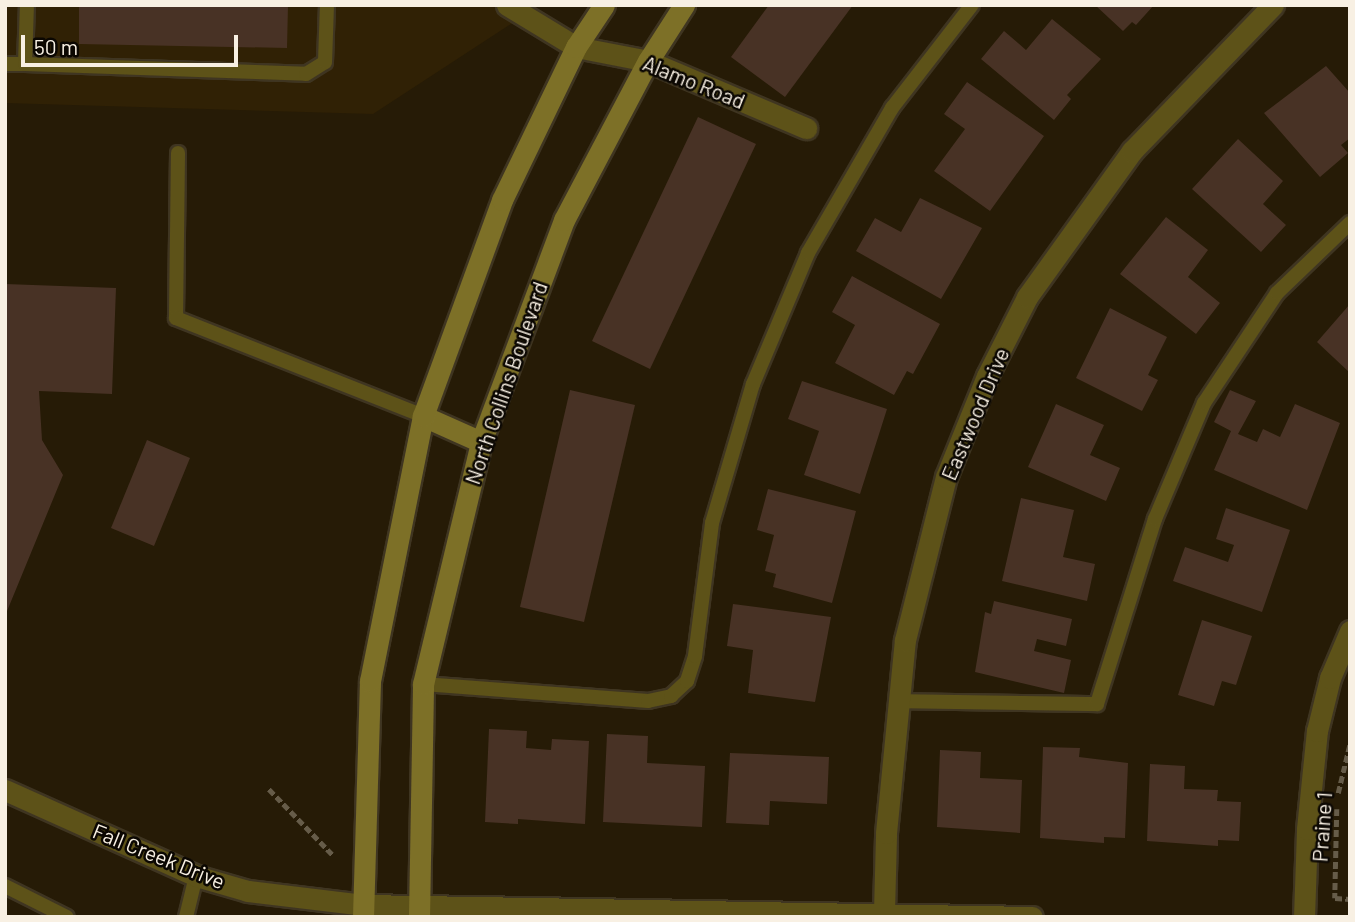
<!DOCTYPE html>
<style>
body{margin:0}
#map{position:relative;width:1355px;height:922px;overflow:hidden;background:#261b06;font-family:Barlow,sans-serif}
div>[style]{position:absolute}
.built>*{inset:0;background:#302105}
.building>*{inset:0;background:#483225}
.path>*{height:4.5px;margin-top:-2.25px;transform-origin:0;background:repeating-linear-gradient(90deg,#665c49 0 7px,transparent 0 10.5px)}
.roads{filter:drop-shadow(2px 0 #3f3521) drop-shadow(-2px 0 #3f3521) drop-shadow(0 2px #3f3521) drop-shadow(0 -2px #3f3521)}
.service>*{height:14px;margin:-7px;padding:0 7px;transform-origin:7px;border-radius:7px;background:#5d5218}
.minor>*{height:21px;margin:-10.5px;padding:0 10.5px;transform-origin:10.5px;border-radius:10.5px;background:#5d5218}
.tertiary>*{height:21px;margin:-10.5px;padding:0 10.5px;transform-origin:10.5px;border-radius:10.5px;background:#5d5218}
.secondary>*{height:21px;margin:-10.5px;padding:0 10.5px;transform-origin:10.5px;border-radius:10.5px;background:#7d7027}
span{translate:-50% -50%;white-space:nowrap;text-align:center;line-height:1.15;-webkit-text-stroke:5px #0b0702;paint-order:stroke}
.street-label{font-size:21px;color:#f8f0e3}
.frame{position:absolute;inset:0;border:7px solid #f8f0e3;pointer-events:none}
.scale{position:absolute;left:21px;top:35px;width:217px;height:32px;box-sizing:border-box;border:4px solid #f8f0e3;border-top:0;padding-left:9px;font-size:21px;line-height:24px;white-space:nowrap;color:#f8f0e3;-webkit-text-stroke:5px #0b0702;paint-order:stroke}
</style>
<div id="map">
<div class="built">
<i style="clip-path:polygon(5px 5px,540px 5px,373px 114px,5px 103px)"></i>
</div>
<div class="building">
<i style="clip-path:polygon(79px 5px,288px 5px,287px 48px,79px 44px)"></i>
<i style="clip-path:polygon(769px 5px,853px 5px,785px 97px,731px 57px)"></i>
<i style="clip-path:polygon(1095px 5px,1154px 5px,1136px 25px,1132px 22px,1123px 31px)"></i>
<i style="clip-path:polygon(1052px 19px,1101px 59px,1067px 95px,1071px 99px,1054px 120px,981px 59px,1004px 31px,1026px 50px)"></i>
<i style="clip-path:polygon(1326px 66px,1350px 93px,1350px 138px,1341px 145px,1348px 153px,1320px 177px,1264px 113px)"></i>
<i style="clip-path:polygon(967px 82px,1044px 136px,990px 211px,934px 171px,965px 129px,944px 114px)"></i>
<i style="clip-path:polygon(698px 117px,756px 144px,650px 369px,592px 341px)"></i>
<i style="clip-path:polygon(1238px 139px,1283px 181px,1263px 204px,1286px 225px,1261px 252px,1192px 189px)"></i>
<i style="clip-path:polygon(920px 198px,982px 228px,941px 299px,856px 251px,875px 218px,901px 232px)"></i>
<i style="clip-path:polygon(1166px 217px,1208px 250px,1188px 277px,1220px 303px,1196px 334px,1120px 274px)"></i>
<i style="clip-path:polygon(852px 276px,940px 324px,913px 374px,907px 371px,894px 395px,835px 363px,855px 325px,832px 312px)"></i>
<i style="clip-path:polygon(5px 284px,116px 288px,112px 394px,39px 391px,42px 440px,63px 475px,5px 616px)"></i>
<i style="clip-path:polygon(1350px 304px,1350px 373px,1317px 342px)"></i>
<i style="clip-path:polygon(1110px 308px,1167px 337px,1148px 375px,1158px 380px,1142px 411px,1076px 378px)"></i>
<i style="clip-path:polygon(802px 381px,887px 409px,860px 494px,804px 475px,819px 431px,788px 419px)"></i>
<i style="clip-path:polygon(570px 390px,635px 405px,584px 622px,520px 607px)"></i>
<i style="clip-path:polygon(1230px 390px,1256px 401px,1238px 434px,1257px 442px,1263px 429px,1280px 437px,1295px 404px,1340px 423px,1307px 510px,1214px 470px,1231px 431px,1214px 422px)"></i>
<i style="clip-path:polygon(1056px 404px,1104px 425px,1090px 455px,1120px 468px,1106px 501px,1028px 467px)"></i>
<i style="clip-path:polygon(147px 440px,190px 458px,154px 546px,111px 528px)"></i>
<i style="clip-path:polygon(768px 489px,856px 511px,832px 603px,773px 587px,776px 574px,765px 571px,774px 535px,757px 530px)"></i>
<i style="clip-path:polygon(1021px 498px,1074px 510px,1063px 557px,1095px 564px,1087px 601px,1002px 581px)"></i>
<i style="clip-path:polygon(1226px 508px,1290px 530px,1262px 612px,1173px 581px,1185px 547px,1228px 562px,1234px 545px,1216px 539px)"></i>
<i style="clip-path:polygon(994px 601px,1072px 619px,1066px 646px,1037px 639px,1034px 651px,1071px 660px,1064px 693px,975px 672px,985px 612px,991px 614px)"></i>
<i style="clip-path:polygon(733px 604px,831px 617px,815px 702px,748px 693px,753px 650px,727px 646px)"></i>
<i style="clip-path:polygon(1202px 620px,1252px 636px,1236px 685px,1222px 681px,1214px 706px,1178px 695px)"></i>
<i style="clip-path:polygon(489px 729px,527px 731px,526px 748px,551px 750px,552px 739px,589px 741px,585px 824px,518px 819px,518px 824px,485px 822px)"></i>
<i style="clip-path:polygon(607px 734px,648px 736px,647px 763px,705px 766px,702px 827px,603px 822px)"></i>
<i style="clip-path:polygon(1043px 747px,1080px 748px,1079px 757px,1128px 763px,1125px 838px,1104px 837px,1104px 843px,1040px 838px)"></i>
<i style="clip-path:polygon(940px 750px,981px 752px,980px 778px,1022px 780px,1020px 833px,937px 827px)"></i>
<i style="clip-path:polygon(730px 753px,829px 757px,827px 804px,770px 801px,769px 825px,726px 823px)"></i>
<i style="clip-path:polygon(1150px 764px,1185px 766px,1184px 789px,1218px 790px,1217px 801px,1241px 802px,1239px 841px,1218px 840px,1218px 846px,1147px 841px)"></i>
</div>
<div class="path">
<i style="left:269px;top:789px;width:93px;rotate:45.9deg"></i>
<i style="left:1338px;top:793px;width:51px;rotate:-76.5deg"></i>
<i style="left:1337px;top:809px;width:89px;rotate:91.3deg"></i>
<i style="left:1335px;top:898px;width:15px;rotate:4deg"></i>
</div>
<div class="roads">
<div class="service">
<i style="left:5px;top:64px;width:20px"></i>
<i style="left:25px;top:64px;width:59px;rotate:-88.1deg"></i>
<i style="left:25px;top:64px;width:281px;rotate:2deg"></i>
<i style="left:306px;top:74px;width:22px;rotate:-32deg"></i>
<i style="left:325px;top:62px;width:57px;rotate:-88deg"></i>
<i style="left:178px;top:153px;width:165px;rotate:90.7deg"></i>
<i style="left:176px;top:318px;width:266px;rotate:21.6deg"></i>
<i style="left:423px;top:684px;width:226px;rotate:4.3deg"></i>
<i style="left:648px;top:701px;width:24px;rotate:-12deg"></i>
<i style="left:671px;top:696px;width:22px;rotate:-43deg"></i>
<i style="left:687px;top:681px;width:26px;rotate:-72deg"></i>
<i style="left:695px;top:656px;width:134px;rotate:-82.7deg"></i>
<i style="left:712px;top:523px;width:145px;rotate:-73.6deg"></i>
<i style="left:753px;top:384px;width:142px;rotate:-67.2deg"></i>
<i style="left:808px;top:253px;width:168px;rotate:-59.9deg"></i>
<i style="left:892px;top:108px;width:130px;rotate:-52.2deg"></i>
<i style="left:897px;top:701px;width:200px;rotate:0.9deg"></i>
<i style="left:1097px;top:704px;width:194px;rotate:-72.6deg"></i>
<i style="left:1155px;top:519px;width:126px;rotate:-67.1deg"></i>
<i style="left:1204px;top:403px;width:132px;rotate:-56.4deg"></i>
<i style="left:1277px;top:293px;width:101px;rotate:-43.8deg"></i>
<i style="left:5px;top:886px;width:69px;rotate:26.6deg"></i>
<i style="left:186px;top:917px;width:42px;rotate:-76.3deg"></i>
</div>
<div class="minor">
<i style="left:507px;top:5px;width:81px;rotate:31.3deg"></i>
<i style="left:576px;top:47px;width:73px;rotate:11deg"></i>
<i style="left:648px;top:61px;width:172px;rotate:23deg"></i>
<i style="left:884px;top:912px;width:79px;rotate:-88.5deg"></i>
<i style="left:886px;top:833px;width:194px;rotate:-84.4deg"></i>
<i style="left:905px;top:640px;width:168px;rotate:-75.9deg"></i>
<i style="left:946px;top:477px;width:109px;rotate:-67.9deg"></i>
<i style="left:987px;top:376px;width:89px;rotate:-63.1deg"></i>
<i style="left:1027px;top:297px;width:180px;rotate:-54.3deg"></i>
<i style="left:1132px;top:151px;width:203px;rotate:-46deg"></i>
<i style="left:1304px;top:917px;width:88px;rotate:-88deg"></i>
<i style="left:1307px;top:829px;width:99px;rotate:-84.2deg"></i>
<i style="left:1317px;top:731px;width:55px;rotate:-76.2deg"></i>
<i style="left:1330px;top:678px;width:51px;rotate:-66.9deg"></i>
</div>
<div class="tertiary">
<i style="left:5px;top:790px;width:209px;rotate:24.2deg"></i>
<i style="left:196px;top:876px;width:54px;rotate:16.1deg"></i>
<i style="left:248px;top:891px;width:116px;rotate:6.9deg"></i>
<i style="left:363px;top:905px;width:669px;rotate:1.03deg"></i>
</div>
<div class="secondary">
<i style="left:423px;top:416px;width:64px;rotate:24.1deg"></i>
<i style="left:363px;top:917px;width:236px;rotate:-88.3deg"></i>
<i style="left:370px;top:681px;width:270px;rotate:-78.7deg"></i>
<i style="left:423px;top:416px;width:230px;rotate:-69.9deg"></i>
<i style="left:502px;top:200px;width:170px;rotate:-64.2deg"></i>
<i style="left:576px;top:47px;width:50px;rotate:-56.3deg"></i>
<i style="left:419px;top:917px;width:233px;rotate:-89deg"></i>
<i style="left:423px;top:684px;width:249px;rotate:-76.5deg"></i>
<i style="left:481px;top:442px;width:237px;rotate:-69.5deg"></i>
<i style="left:564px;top:220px;width:180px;rotate:-62.2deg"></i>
<i style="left:648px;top:61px;width:67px;rotate:-57.3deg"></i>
</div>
</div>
<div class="street-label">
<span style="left:694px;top:82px;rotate:22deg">Alamo Road</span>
<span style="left:506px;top:383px;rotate:-71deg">North Collins Boulevard</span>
<span style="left:975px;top:414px;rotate:-67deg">Eastwood Drive</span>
<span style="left:1322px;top:827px;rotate:-86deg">Praine 1</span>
<span style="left:159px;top:856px;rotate:22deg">Fall Creek Drive</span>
</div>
<div class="frame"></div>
<div class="scale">50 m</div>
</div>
